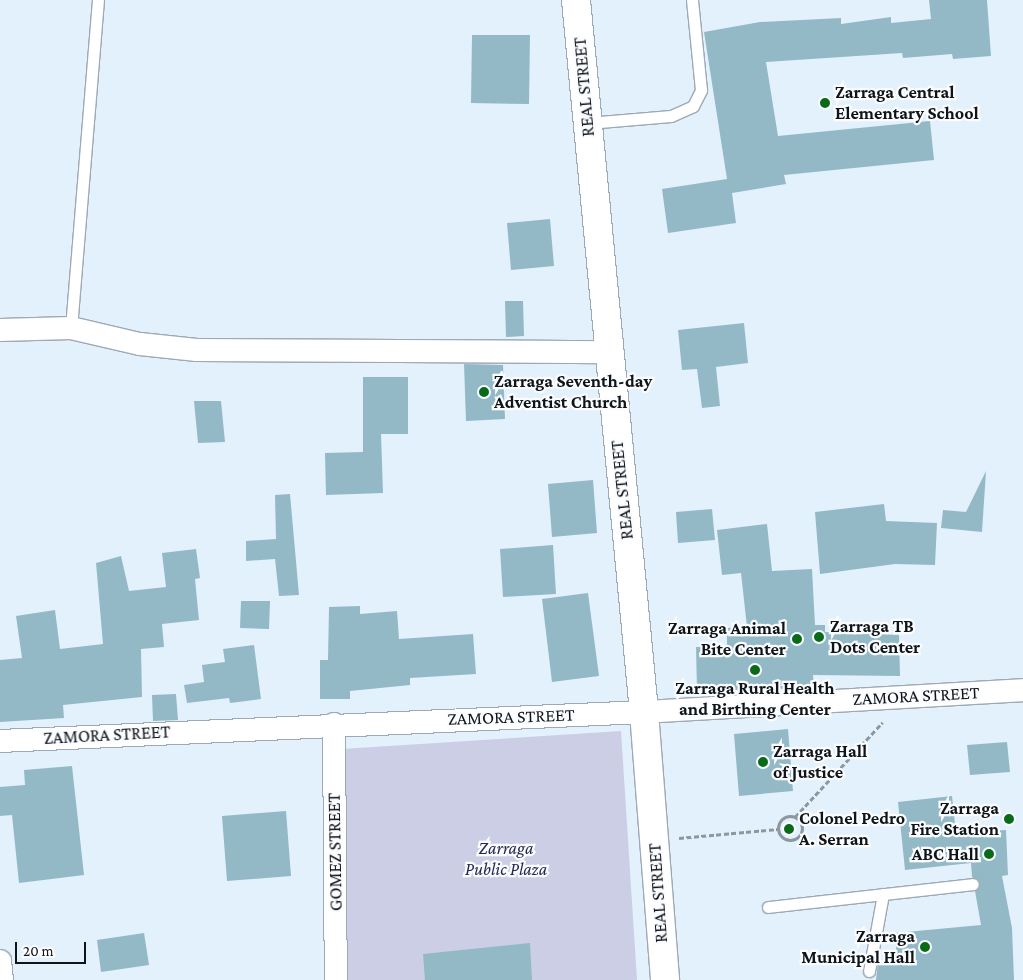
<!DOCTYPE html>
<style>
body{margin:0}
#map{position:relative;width:1023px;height:980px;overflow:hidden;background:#e3f1fc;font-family:"Crimson Pro",serif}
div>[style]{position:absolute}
.green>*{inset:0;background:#cccee5}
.building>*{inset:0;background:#93b9c7}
.path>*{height:3px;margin-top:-1.5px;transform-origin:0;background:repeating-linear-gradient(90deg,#8d979f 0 5px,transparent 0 7.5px)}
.path>.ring{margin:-1.5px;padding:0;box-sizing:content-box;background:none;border:3px solid #8d979f;border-radius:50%}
.roads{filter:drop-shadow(1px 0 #9da9b4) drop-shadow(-1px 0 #9da9b4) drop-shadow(0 1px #9da9b4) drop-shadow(0 -1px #9da9b4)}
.service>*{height:11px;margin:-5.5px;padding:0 5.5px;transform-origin:5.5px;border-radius:5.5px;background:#fff}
.minor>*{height:22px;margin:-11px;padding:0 11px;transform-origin:11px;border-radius:11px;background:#fff}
.secondary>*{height:28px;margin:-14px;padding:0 14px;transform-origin:14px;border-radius:14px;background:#fff}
.dots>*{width:14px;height:14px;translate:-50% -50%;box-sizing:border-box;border:2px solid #fafcff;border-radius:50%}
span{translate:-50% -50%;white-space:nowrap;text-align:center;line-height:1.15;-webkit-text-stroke:4.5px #fafcff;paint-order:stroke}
.street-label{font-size:18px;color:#0f1417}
.poi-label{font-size:18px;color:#0f1417;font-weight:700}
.left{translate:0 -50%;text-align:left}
.right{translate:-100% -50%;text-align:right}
.park-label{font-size:18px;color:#282752;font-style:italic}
.scale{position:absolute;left:15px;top:942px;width:71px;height:22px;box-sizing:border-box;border:2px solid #0f1417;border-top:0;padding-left:6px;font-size:15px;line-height:18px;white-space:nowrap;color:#0f1417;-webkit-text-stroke:4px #fafcff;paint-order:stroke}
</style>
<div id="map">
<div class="green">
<i style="clip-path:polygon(621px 731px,637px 980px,347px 980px,342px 749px)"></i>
</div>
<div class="building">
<i style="clip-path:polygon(929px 0,987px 0,991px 56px,953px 59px,952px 54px,903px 58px,902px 53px,766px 62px,778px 136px,930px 121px,934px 160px,784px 175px,786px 184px,732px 193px,736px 223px,668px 233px,662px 189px,727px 179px,704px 32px,760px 22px,841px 18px,841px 24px,891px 17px,891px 23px,931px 19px)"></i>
<i style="clip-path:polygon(472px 35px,530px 35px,529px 104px,471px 103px)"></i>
<i style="clip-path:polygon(550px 219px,554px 266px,511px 270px,507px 223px)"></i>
<i style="clip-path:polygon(505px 301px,523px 301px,524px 336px,506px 337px)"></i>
<i style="clip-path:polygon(744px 323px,748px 363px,716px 367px,720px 406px,702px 408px,697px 369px,682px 370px,678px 330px)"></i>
<i style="clip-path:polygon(464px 364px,503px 365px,505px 419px,466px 421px)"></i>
<i style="clip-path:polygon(363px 377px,408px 377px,408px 434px,381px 434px,383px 493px,326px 495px,325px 453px,363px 452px)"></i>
<i style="clip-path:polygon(194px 401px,221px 401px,225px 442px,198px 443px)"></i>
<i style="clip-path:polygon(986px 471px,982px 532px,941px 528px,943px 510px,966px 512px)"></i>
<i style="clip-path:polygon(593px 480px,597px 533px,552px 537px,548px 484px)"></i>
<i style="clip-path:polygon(290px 494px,299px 595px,279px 596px,275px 559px,246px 561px,246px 541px,276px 539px,275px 495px)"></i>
<i style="clip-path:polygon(884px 504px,886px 521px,937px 523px,935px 565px,895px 564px,820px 574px,815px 512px)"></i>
<i style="clip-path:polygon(712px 509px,715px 540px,678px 543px,676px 512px)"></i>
<i style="clip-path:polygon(767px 524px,772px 571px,812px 569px,815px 625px,825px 625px,825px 632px,899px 635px,900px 676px,813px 675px,814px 688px,697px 691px,696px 647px,727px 646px,727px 628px,747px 627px,741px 573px,722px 575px,717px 530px)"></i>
<i style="clip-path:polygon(553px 545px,556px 594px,503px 597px,500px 549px)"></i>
<i style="clip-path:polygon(196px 549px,200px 578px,195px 579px,199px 620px,162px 624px,164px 647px,141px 649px,142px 697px,63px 705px,64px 718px,0 722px,0 660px,22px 658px,16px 616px,55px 610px,60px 649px,103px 644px,96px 563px,121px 556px,129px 591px,166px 587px,162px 553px)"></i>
<i style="clip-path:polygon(588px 593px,599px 676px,552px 682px,542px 599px)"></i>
<i style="clip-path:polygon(241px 601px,270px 601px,269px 629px,240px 628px)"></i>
<i style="clip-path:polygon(360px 606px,360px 614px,397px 611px,399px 639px,473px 634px,476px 674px,410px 678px,410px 685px,350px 691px,350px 699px,320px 699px,320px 660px,328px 660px,329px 607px)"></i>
<i style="clip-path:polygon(254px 645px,261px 699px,230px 703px,229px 698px,187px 703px,184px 685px,204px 682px,202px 665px,225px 662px,223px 649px)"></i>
<i style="clip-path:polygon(176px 694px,178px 720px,153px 721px,152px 695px)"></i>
<i style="clip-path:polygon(788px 729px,793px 791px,739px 796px,734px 734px)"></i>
<i style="clip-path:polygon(1007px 742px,1010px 772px,970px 775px,967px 745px)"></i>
<i style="clip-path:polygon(72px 766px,84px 875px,19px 883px,12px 815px,0 816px,0 787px,25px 785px,24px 770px)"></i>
<i style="clip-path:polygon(952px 796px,956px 833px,1006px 830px,1008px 875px,1002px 876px,1012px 928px,1014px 980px,876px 980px,878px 962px,897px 960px,895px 933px,981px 925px,975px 891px,980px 883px,972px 877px,971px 863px,905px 870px,898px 802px)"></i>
<i style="clip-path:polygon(286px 811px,291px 876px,227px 881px,222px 816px)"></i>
<i style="clip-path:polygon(144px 933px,149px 965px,101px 972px,97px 940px)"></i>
<i style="clip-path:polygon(530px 943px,532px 980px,425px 980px,423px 954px)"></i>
</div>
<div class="path">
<i class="ring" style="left:778px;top:816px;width:21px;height:21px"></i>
<i style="left:795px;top:817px;width:129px;rotate:-47.2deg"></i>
<i style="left:679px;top:838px;width:99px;rotate:-5.2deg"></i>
</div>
<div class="roads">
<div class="service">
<i style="left:588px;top:123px;width:83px;rotate:-4.8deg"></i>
<i style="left:671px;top:116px;width:24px;rotate:-24deg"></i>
<i style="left:693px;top:106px;width:18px;rotate:-63deg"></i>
<i style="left:701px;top:90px;width:90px;rotate:-95.7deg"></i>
<i style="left:71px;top:328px;width:329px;rotate:-85.3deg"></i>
<i style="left:768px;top:907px;width:206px;rotate:-6.4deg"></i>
<i style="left:869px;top:971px;width:78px;rotate:-79.7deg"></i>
</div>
<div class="minor">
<i style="left:0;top:330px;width:71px;rotate:-1.6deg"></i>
<i style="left:71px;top:328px;width:71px;rotate:13.1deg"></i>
<i style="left:140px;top:344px;width:57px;rotate:6deg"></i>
<i style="left:197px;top:350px;width:412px;rotate:0.3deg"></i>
<i style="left:334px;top:724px;width:256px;rotate:89.6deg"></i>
<i style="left:0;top:741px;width:645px;rotate:-2.58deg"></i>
<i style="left:644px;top:712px;width:380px;rotate:-3.3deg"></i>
<i style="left:0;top:961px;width:19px;rotate:84deg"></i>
</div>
<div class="secondary">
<i style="left:576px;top:0;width:715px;rotate:84.54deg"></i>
<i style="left:644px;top:712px;width:269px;rotate:85.5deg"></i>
</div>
</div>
<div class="dots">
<i style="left:825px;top:103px;background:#096b17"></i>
<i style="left:484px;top:392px;background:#096b17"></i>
<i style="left:819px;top:637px;background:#096b17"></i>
<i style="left:797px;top:639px;background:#096b17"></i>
<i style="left:755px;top:670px;background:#096b17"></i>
<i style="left:763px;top:762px;background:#096b17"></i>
<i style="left:1009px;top:819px;background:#096b17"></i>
<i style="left:789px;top:829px;background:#096b17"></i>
<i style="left:989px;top:854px;background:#096b17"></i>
<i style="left:925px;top:947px;background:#096b17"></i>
</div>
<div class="street-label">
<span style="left:584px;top:87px;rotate:-95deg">REAL STREET</span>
<span style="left:622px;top:490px;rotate:-96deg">REAL STREET</span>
<span style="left:916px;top:696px;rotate:-3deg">ZAMORA STREET</span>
<span style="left:511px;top:717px;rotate:-2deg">ZAMORA STREET</span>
<span style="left:107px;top:735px;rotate:-3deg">ZAMORA STREET</span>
<span style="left:335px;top:852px;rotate:-91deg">GOMEZ STREET</span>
<span style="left:658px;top:893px;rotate:-94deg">REAL STREET</span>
</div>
<div class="poi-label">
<span class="left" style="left:835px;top:103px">Zarraga Central<br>Elementary School</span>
<span class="left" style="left:494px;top:392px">Zarraga Seventh-day<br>Adventist Church</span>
<span class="left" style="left:830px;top:637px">Zarraga TB<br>Dots Center</span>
<span class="right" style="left:786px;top:639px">Zarraga Animal<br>Bite Center</span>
<span style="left:755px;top:699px">Zarraga Rural Health<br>and Birthing Center</span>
<span class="left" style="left:773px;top:762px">Zarraga Hall<br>of Justice</span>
<span class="right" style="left:999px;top:819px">Zarraga<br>Fire Station</span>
<span class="left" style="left:799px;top:829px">Colonel Pedro<br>A. Serran</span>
<span class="right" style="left:979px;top:854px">ABC Hall</span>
<span class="right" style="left:915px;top:947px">Zarraga<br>Municipal Hall</span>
</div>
<div class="park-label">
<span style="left:506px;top:859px">Zarraga<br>Public Plaza</span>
</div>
<div class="scale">20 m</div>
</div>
